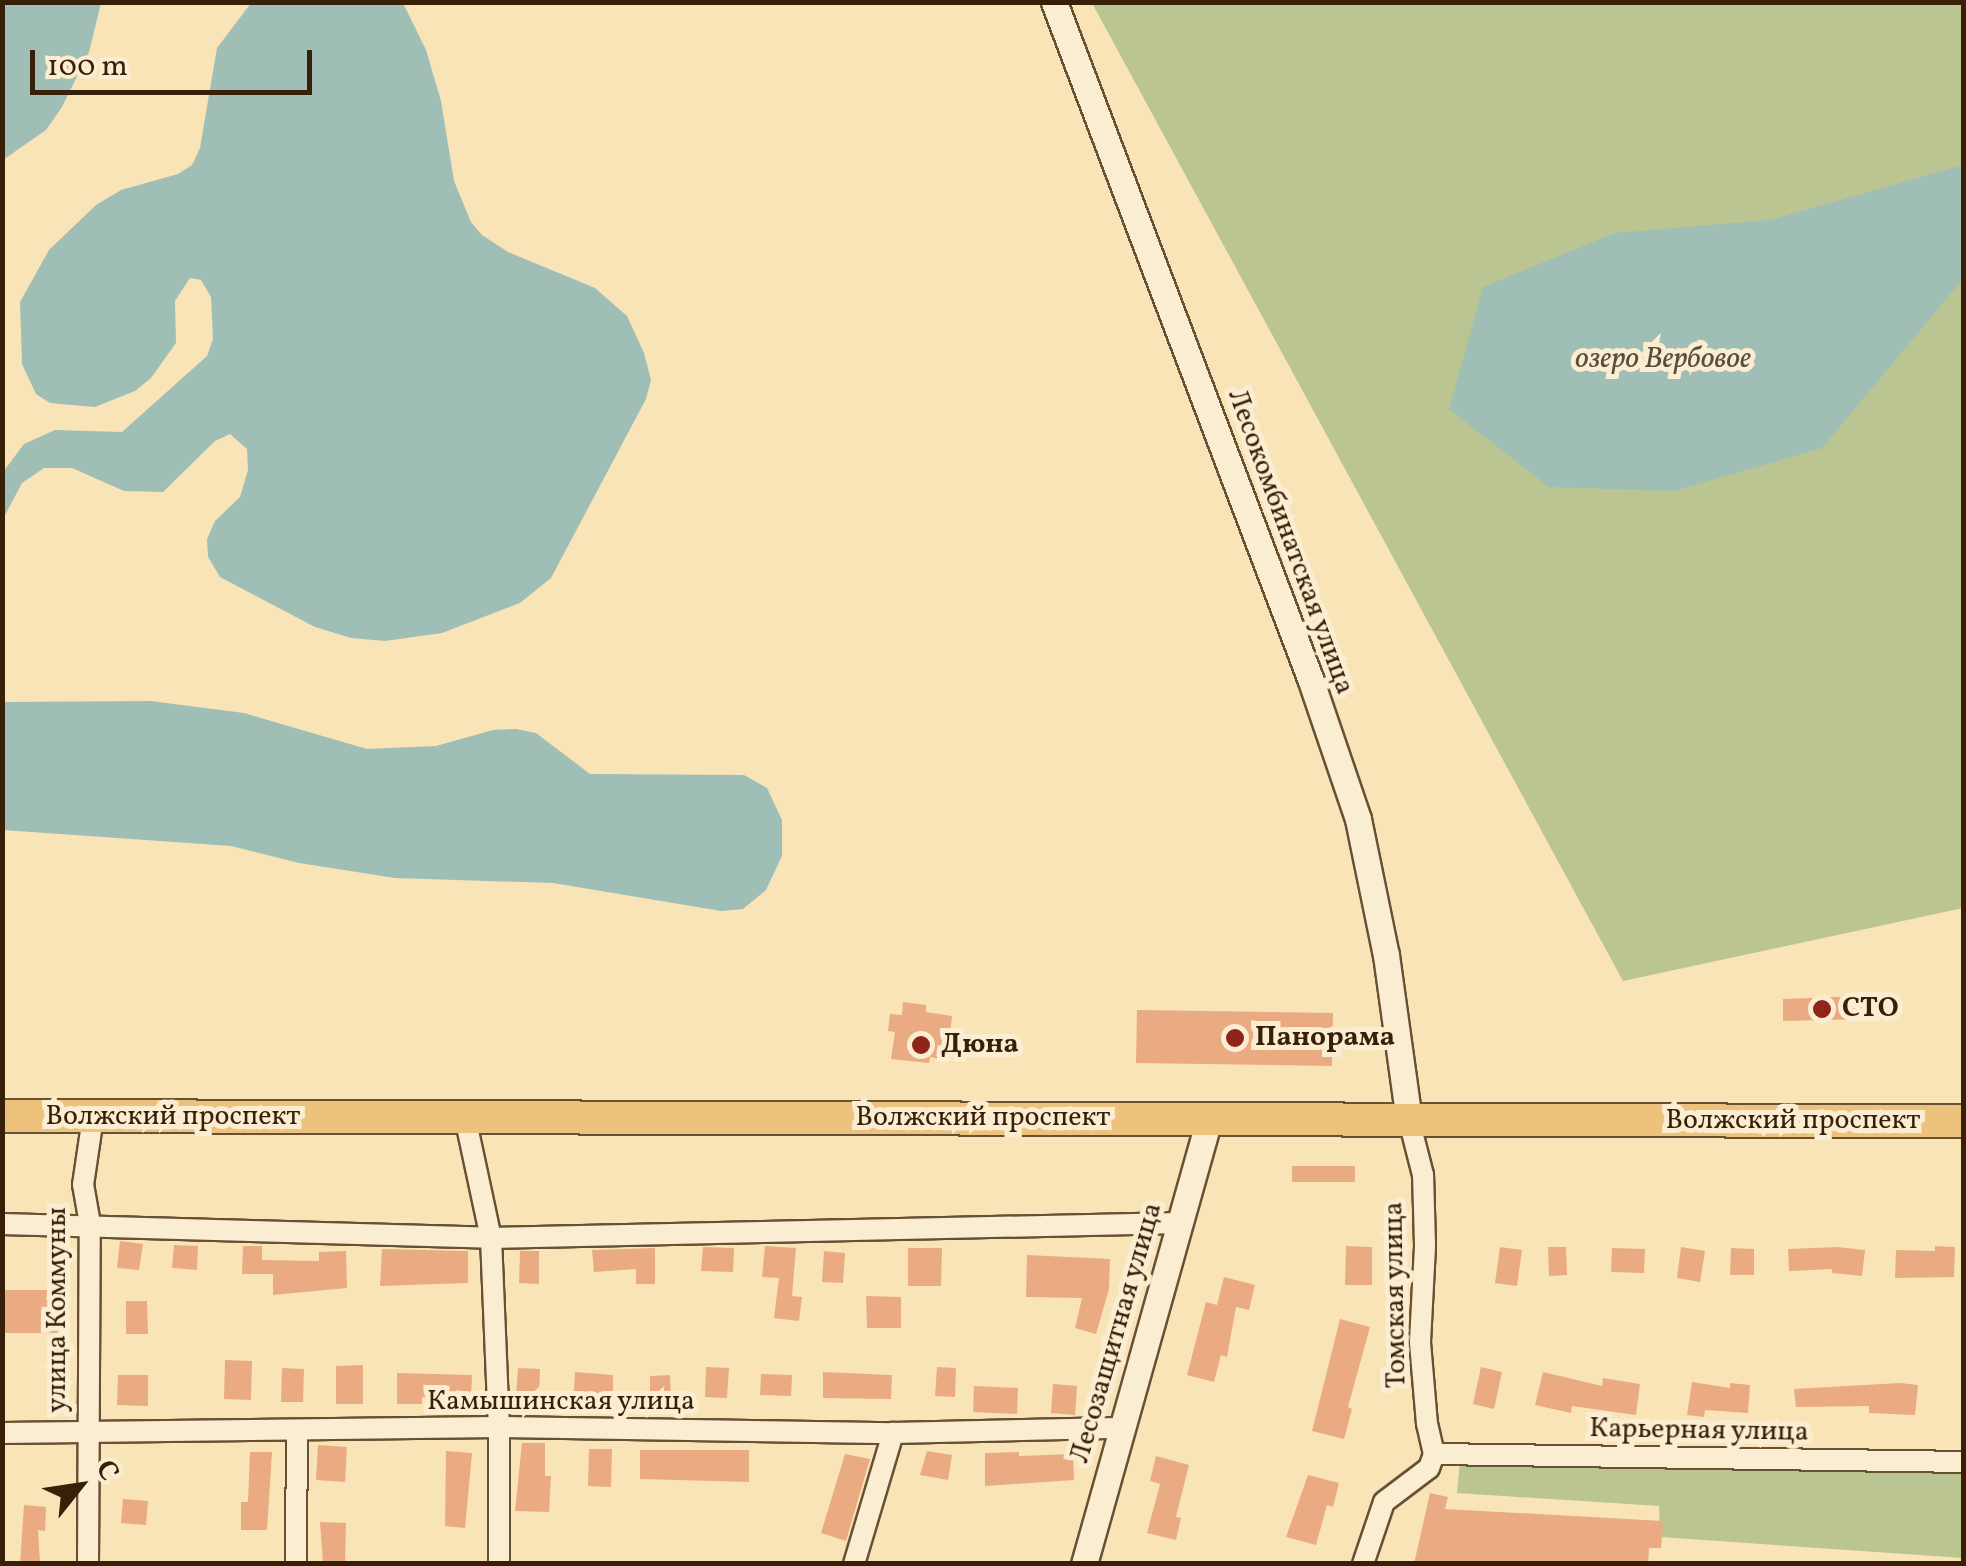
<!DOCTYPE html>
<meta charset="utf-8">
<style>
body{margin:0}
#map{position:relative;width:1966px;height:1566px;overflow:hidden;background:#f9e4b8;font-family:Vollkorn,serif}
div>[style]{position:absolute}
.green>*{inset:0;background:#bbc591}
.water>*{inset:0;background:#9fbeb5}
.building>*{inset:0;background:#eaab82}
.roads{filter:drop-shadow(2px 0 #685034) drop-shadow(-2px 0 #685034) drop-shadow(0 2px #685034) drop-shadow(0 -2px #685034)}
.minor>*{height:20px;margin:-10px;padding:0 10px;transform-origin:10px;border-radius:10px;background:#fbedd1}
.tertiary>*{height:25px;margin:-12.5px;padding:0 12.5px;transform-origin:12.5px;border-radius:12.5px;background:#fbedd1}
.primary>*{height:32px;margin:-16px;padding:0 16px;transform-origin:16px;border-radius:16px;background:#ecc27c}
.dots>*{width:28px;height:28px;translate:-50% -50%;box-sizing:border-box;border:5px solid #fbedd1;border-radius:50%}
span{translate:-50% -50%;white-space:nowrap;text-align:center;line-height:1.15;-webkit-text-stroke:10px #fbedd1;paint-order:stroke}
.street-label{font-size:28px;color:#381f08}
.poi-label{font-size:28px;color:#381f08;font-weight:700}
.left{translate:0 -50%;text-align:left}
.water-label{font-size:30px;color:#574f3c;font-style:italic}
.frame{position:absolute;inset:0;border:5px solid #381f08;pointer-events:none}
.north{position:absolute;left:30px;top:1436px;width:100px;height:100px;-webkit-text-stroke:8px #fbedd1;paint-order:stroke;rotate:60deg;font-size:28px;font-weight:700;line-height:40px;text-align:center;color:#381f08}
.north::after{content:'';display:block;margin:auto;width:35px;height:45px;background:#381f08;clip-path:polygon(50% 0,100% 100%,50% 72%,0 100%)}
.scale{position:absolute;left:30px;top:50px;width:282px;height:45px;box-sizing:border-box;border:5px solid #381f08;border-top:0;padding-left:12px;font-size:30px;line-height:35px;white-space:nowrap;color:#381f08;-webkit-text-stroke:8px #fbedd1;paint-order:stroke}
</style>
<div id="map">
<div class="green">
<i style="clip-path:polygon(1092px 3px,1963px 3px,1963px 908px,1623px 981px)"></i>
<i style="clip-path:polygon(1963px 1455px,1963px 1558px,1660px 1537px,1659px 1506px,1457px 1493px,1460px 1461px)"></i>
</div>
<div class="water">
<i style="clip-path:polygon(3px 2px,101px 3px,89px 52px,62px 107px,46px 130px,3px 160px)"></i>
<i style="clip-path:polygon(251px 3px,403px 3px,426px 50px,441px 101px,454px 181px,471px 222px,482px 235px,508px 252px,595px 288px,627px 316px,644px 353px,651px 380px,646px 399px,551px 578px,520px 603px,442px 633px,385px 641px,351px 638px,315px 627px,220px 577px,208px 557px,207px 539px,215px 521px,240px 497px,248px 470px,247px 449px,230px 434px,215px 441px,163px 492px,124px 491px,72px 468px,44px 468px,22px 483px,3px 519px,3px 472px,24px 444px,55px 430px,122px 432px,207px 356px,213px 339px,211px 297px,201px 280px,190px 278px,175px 301px,176px 343px,151px 378px,135px 391px,95px 407px,50px 403px,36px 394px,22px 364px,20px 302px,49px 250px,96px 205px,121px 190px,178px 174px,192px 165px,200px 148px,217px 48px)"></i>
<i style="clip-path:polygon(1963px 165px,1963px 279px,1822px 448px,1674px 491px,1549px 487px,1449px 409px,1483px 287px,1615px 233px,1770px 220px)"></i>
<i style="clip-path:polygon(151px 701px,244px 713px,367px 749px,436px 746px,493px 730px,516px 729px,536px 733px,590px 774px,744px 775px,767px 788px,782px 820px,782px 856px,766px 890px,743px 909px,721px 911px,553px 883px,395px 878px,299px 863px,231px 846px,3px 830px,3px 702px)"></i>
</div>
<div class="building">
<i style="clip-path:polygon(1865px 996px,1866px 1019px,1783px 1021px,1783px 999px)"></i>
<i style="clip-path:polygon(903px 1002px,926px 1005px,926px 1012px,952px 1016px,947px 1060px,930px 1057px,929px 1063px,891px 1059px,895px 1032px,888px 1031px,890px 1014px,902px 1015px)"></i>
<i style="clip-path:polygon(1137px 1010px,1333px 1013px,1332px 1066px,1136px 1063px)"></i>
<i style="clip-path:polygon(1292px 1166px,1355px 1166px,1355px 1182px,1292px 1182px)"></i>
<i style="clip-path:polygon(120px 1241px,143px 1244px,139px 1270px,117px 1268px)"></i>
<i style="clip-path:polygon(174px 1245px,198px 1246px,197px 1270px,172px 1268px)"></i>
<i style="clip-path:polygon(243px 1246px,262px 1246px,262px 1260px,319px 1261px,319px 1252px,346px 1251px,347px 1288px,273px 1295px,273px 1274px,242px 1274px)"></i>
<i style="clip-path:polygon(765px 1246px,796px 1248px,792px 1296px,802px 1297px,799px 1321px,774px 1318px,779px 1278px,762px 1277px)"></i>
<i style="clip-path:polygon(1346px 1246px,1372px 1247px,1372px 1285px,1345px 1285px)"></i>
<i style="clip-path:polygon(1935px 1246px,1955px 1247px,1954px 1277px,1895px 1278px,1896px 1250px,1935px 1251px)"></i>
<i style="clip-path:polygon(703px 1247px,734px 1248px,733px 1272px,701px 1271px)"></i>
<i style="clip-path:polygon(1500px 1247px,1522px 1250px,1517px 1286px,1495px 1283px)"></i>
<i style="clip-path:polygon(1548px 1247px,1566px 1247px,1567px 1275px,1549px 1276px)"></i>
<i style="clip-path:polygon(1681px 1247px,1705px 1251px,1700px 1282px,1677px 1278px)"></i>
<i style="clip-path:polygon(1837px 1247px,1865px 1250px,1862px 1276px,1832px 1273px,1832px 1269px,1789px 1271px,1788px 1249px)"></i>
<i style="clip-path:polygon(655px 1248px,655px 1284px,636px 1284px,636px 1269px,594px 1272px,592px 1250px)"></i>
<i style="clip-path:polygon(908px 1248px,942px 1248px,941px 1286px,908px 1286px)"></i>
<i style="clip-path:polygon(1612px 1248px,1645px 1249px,1644px 1273px,1611px 1272px)"></i>
<i style="clip-path:polygon(1731px 1248px,1754px 1249px,1754px 1275px,1730px 1275px)"></i>
<i style="clip-path:polygon(382px 1249px,468px 1251px,468px 1283px,380px 1286px)"></i>
<i style="clip-path:polygon(520px 1251px,539px 1251px,539px 1284px,519px 1283px)"></i>
<i style="clip-path:polygon(824px 1251px,845px 1253px,843px 1283px,822px 1282px)"></i>
<i style="clip-path:polygon(1027px 1255px,1110px 1259px,1109px 1289px,1096px 1334px,1075px 1328px,1082px 1298px,1026px 1297px)"></i>
<i style="clip-path:polygon(1224px 1277px,1255px 1285px,1249px 1310px,1236px 1307px,1227px 1357px,1221px 1355px,1214px 1382px,1187px 1375px,1206px 1302px,1217px 1305px)"></i>
<i style="clip-path:polygon(2px 1290px,67px 1290px,67px 1333px,2px 1333px)"></i>
<i style="clip-path:polygon(866px 1296px,901px 1297px,901px 1328px,867px 1328px)"></i>
<i style="clip-path:polygon(126px 1301px,147px 1301px,148px 1334px,126px 1334px)"></i>
<i style="clip-path:polygon(1340px 1319px,1370px 1327px,1348px 1407px,1352px 1409px,1344px 1439px,1312px 1431px)"></i>
<i style="clip-path:polygon(225px 1360px,252px 1361px,251px 1400px,224px 1399px)"></i>
<i style="clip-path:polygon(363px 1365px,363px 1404px,336px 1404px,336px 1366px)"></i>
<i style="clip-path:polygon(706px 1367px,729px 1368px,727px 1398px,705px 1397px)"></i>
<i style="clip-path:polygon(937px 1367px,956px 1368px,955px 1397px,935px 1396px)"></i>
<i style="clip-path:polygon(1481px 1367px,1502px 1372px,1494px 1409px,1473px 1404px)"></i>
<i style="clip-path:polygon(282px 1368px,304px 1369px,303px 1402px,281px 1402px)"></i>
<i style="clip-path:polygon(518px 1368px,540px 1369px,539px 1398px,516px 1397px)"></i>
<i style="clip-path:polygon(575px 1372px,613px 1375px,613px 1406px,573px 1403px)"></i>
<i style="clip-path:polygon(823px 1372px,892px 1375px,891px 1399px,823px 1398px)"></i>
<i style="clip-path:polygon(1543px 1372px,1602px 1386px,1603px 1378px,1640px 1384px,1636px 1415px,1572px 1406px,1571px 1413px,1535px 1405px)"></i>
<i style="clip-path:polygon(397px 1373px,472px 1375px,471px 1400px,422px 1397px,422px 1404px,397px 1404px)"></i>
<i style="clip-path:polygon(761px 1374px,792px 1375px,791px 1396px,760px 1395px)"></i>
<i style="clip-path:polygon(118px 1375px,148px 1375px,148px 1406px,117px 1405px)"></i>
<i style="clip-path:polygon(670px 1375px,671px 1400px,650px 1400px,650px 1376px)"></i>
<i style="clip-path:polygon(1692px 1382px,1730px 1388px,1730px 1383px,1750px 1385px,1748px 1413px,1705px 1410px,1704px 1417px,1687px 1415px)"></i>
<i style="clip-path:polygon(1900px 1383px,1918px 1385px,1915px 1415px,1869px 1413px,1869px 1406px,1796px 1407px,1794px 1389px)"></i>
<i style="clip-path:polygon(1053px 1384px,1077px 1386px,1075px 1415px,1051px 1413px)"></i>
<i style="clip-path:polygon(974px 1386px,1018px 1388px,1017px 1414px,973px 1412px)"></i>
<i style="clip-path:polygon(522px 1443px,545px 1443px,545px 1476px,551px 1476px,549px 1512px,515px 1511px)"></i>
<i style="clip-path:polygon(318px 1445px,347px 1447px,345px 1482px,316px 1480px)"></i>
<i style="clip-path:polygon(589px 1449px,612px 1449px,611px 1487px,588px 1486px)"></i>
<i style="clip-path:polygon(640px 1450px,749px 1450px,749px 1482px,640px 1479px)"></i>
<i style="clip-path:polygon(446px 1451px,472px 1453px,465px 1528px,445px 1526px)"></i>
<i style="clip-path:polygon(927px 1451px,952px 1455px,948px 1480px,920px 1475px)"></i>
<i style="clip-path:polygon(250px 1452px,272px 1452px,267px 1530px,241px 1530px,241px 1502px,248px 1502px)"></i>
<i style="clip-path:polygon(1019px 1452px,1019px 1456px,1073px 1454px,1074px 1480px,985px 1486px,985px 1453px)"></i>
<i style="clip-path:polygon(845px 1454px,870px 1459px,846px 1541px,821px 1533px)"></i>
<i style="clip-path:polygon(1156px 1456px,1189px 1465px,1176px 1517px,1181px 1518px,1176px 1540px,1147px 1533px,1160px 1484px,1150px 1481px)"></i>
<i style="clip-path:polygon(1308px 1475px,1339px 1483px,1333px 1507px,1327px 1505px,1316px 1545px,1286px 1537px)"></i>
<i style="clip-path:polygon(1430px 1493px,1448px 1497px,1445px 1509px,1663px 1521px,1661px 1548px,1649px 1548px,1648px 1564px,1414px 1564px)"></i>
<i style="clip-path:polygon(123px 1499px,148px 1501px,146px 1525px,121px 1523px)"></i>
<i style="clip-path:polygon(24px 1505px,46px 1507px,45px 1531px,38px 1530px,40px 1564px,20px 1564px)"></i>
<i style="clip-path:polygon(320px 1522px,346px 1523px,345px 1564px,323px 1564px)"></i>
</div>
<div class="roads">
<div class="minor">
<i style="left:465px;top:1117px;width:124px;rotate:77.9deg"></i>
<i style="left:491px;top:1238px;width:189px;rotate:87.6deg"></i>
<i style="left:499px;top:1427px;width:137px;rotate:90deg"></i>
<i style="left:2px;top:1224px;width:489px;rotate:1.6deg"></i>
<i style="left:491px;top:1238px;width:688px;rotate:-1.25deg"></i>
<i style="left:2px;top:1433px;width:497px;rotate:-0.7deg"></i>
<i style="left:499px;top:1427px;width:394px;rotate:0.9deg"></i>
<i style="left:893px;top:1433px;width:226px;rotate:-1.3deg"></i>
<i style="left:1434px;top:1454px;width:530px;rotate:0.86deg"></i>
<i style="left:88px;top:1564px;width:340px;rotate:-89.7deg"></i>
<i style="left:90px;top:1224px;width:40px;rotate:-100deg"></i>
<i style="left:83px;top:1185px;width:69px;rotate:-81.6deg"></i>
<i style="left:296px;top:1564px;width:132px;rotate:-89.6deg"></i>
<i style="left:854px;top:1564px;width:137px;rotate:-73.4deg"></i>
<i style="left:1363px;top:1564px;width:65px;rotate:-71.3deg"></i>
<i style="left:1384px;top:1502px;width:56px;rotate:-37.1deg"></i>
<i style="left:1429px;top:1468px;width:15px;rotate:-70deg"></i>
<i style="left:1434px;top:1454px;width:31px;rotate:-103deg"></i>
<i style="left:1427px;top:1424px;width:82px;rotate:-94.9deg"></i>
<i style="left:1420px;top:1342px;width:97px;rotate:-87deg"></i>
<i style="left:1425px;top:1245px;width:70px;rotate:-91.6deg"></i>
<i style="left:1423px;top:1175px;width:57px;rotate:-104.3deg"></i>
</div>
<div class="tertiary">
<i style="left:1054px;top:2px;width:723px;rotate:69.26deg"></i>
<i style="left:1310px;top:678px;width:149px;rotate:71.2deg"></i>
<i style="left:1358px;top:819px;width:139px;rotate:78.4deg"></i>
<i style="left:1386px;top:955px;width:167px;rotate:82.1deg"></i>
<i style="left:1084px;top:1564px;width:462px;rotate:-74.3deg"></i>
</div>
<div class="primary">
<i style="left:2px;top:1116px;width:1962px;rotate:0.15deg"></i>
</div>
</div>
<div class="dots">
<i style="left:1822px;top:1009px;background:#8f2418"></i>
<i style="left:1235px;top:1038px;background:#8f2418"></i>
<i style="left:921px;top:1045px;background:#8f2418"></i>
</div>
<div class="street-label">
<span style="left:1290px;top:542px;rotate:70deg">Лесокомбинатская улица</span>
<span style="left:173px;top:1117px">Волжский проспект</span>
<span style="left:983px;top:1118px">Волжский проспект</span>
<span style="left:1793px;top:1121px">Волжский проспект</span>
<span style="left:1396px;top:1295px;rotate:-91deg">Томская улица</span>
<span style="left:58px;top:1310px;rotate:-90deg">улица Коммуны</span>
<span style="left:1117px;top:1333px;rotate:-74deg">Лесозащитная улица</span>
<span style="left:561px;top:1402px">Камышинская улица</span>
<span style="left:1699px;top:1431px;rotate:1deg">Карьерная улица</span>
</div>
<div class="poi-label">
<span class="left" style="left:1842px;top:1009px">СТО</span>
<span class="left" style="left:1255px;top:1038px">Панорама</span>
<span class="left" style="left:941px;top:1045px">Дюна</span>
</div>
<div class="water-label">
<span style="left:1663px;top:359px">озеро Вербовое</span>
</div>
<div class="frame"></div>
<div class="north">С</div>
<div class="scale">100 m</div>
</div>
